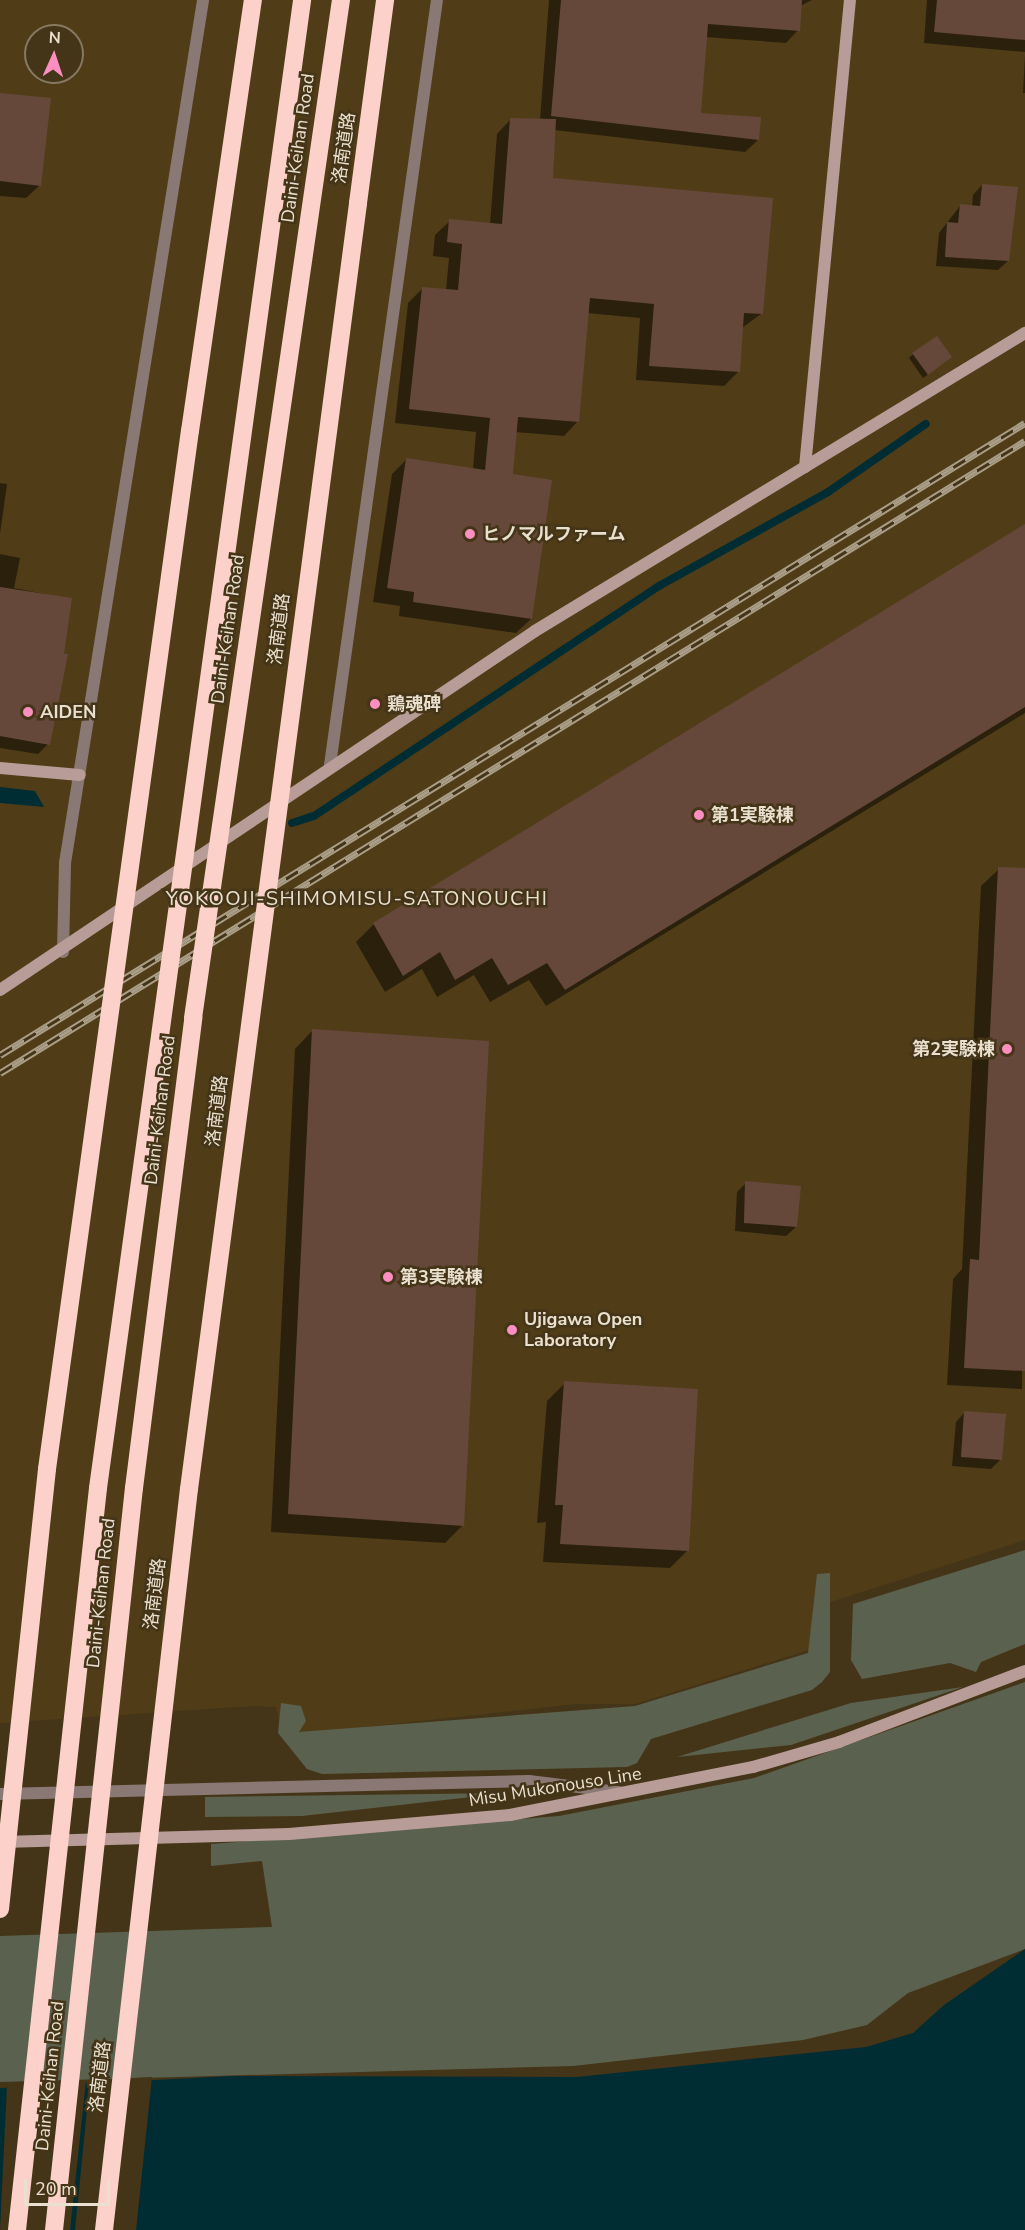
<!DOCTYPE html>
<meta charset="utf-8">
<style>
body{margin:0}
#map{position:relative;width:1025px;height:2230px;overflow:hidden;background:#453518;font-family:"Nunito Sans","Noto Sans JP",sans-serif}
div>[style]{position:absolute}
.built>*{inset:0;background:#503d17}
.green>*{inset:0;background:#5b614f}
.water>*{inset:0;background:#002d33}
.pier>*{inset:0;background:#453518}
.shadow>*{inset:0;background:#0007}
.stream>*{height:8px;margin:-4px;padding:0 4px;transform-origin:4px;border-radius:4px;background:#002d33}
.building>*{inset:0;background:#66483a}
.street>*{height:12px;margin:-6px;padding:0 6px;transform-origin:6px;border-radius:6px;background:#8a7875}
.secondary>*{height:12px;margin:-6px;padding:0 6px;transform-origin:6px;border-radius:6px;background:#b89c97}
.highway>*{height:18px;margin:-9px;padding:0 9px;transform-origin:9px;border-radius:9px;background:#fbd1c9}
.rail>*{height:7px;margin-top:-3.5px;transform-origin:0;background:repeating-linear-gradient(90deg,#453518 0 14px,#aa9e88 0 28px);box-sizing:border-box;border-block:2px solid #aa9e88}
.highway-bridge>*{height:18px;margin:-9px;padding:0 9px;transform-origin:9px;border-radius:9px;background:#fbd1c9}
.dots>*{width:16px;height:16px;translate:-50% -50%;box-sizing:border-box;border:3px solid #453518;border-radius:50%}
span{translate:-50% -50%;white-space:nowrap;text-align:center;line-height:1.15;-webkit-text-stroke:5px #453518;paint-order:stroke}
.street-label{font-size:18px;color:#e9e0cf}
.poi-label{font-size:18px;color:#e9e0cf;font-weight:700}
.left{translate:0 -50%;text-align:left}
.right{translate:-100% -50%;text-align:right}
.neighbourhood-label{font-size:20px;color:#e9e0cf;letter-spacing:1.5px}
.north{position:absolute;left:24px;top:24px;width:60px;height:60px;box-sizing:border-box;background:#453518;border:2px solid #877961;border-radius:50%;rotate:3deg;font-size:16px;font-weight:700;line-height:24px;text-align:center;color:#e9e0cf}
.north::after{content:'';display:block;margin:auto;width:21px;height:27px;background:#fd8ec0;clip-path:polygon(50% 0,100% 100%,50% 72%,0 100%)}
.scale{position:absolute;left:24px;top:2179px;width:86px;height:27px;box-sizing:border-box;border:3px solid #e9e0cf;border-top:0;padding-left:8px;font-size:18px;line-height:21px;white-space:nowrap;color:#e9e0cf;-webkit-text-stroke:4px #453518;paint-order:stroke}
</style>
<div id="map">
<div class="built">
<i style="clip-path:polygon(evenodd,0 0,1025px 0,1025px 1540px,821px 1605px,809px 1650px,635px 1704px,576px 1704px,282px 1736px,276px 1707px,252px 1706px,0 1723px,0 0,36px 36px,72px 36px,72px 72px,36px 72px,36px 36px)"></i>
</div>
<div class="green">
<i style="clip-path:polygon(1025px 1550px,1025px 1644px,981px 1662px,976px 1672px,950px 1663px,862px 1679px,851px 1660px,853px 1604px)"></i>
<i style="clip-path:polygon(830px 1573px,830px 1672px,822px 1682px,812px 1690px,651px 1739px,637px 1763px,627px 1767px,322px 1774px,307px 1769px,278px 1733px,281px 1703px,301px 1706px,306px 1721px,299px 1732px,635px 1706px,808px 1653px,817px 1574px)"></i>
<i style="clip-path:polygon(1025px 1682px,1025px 1949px,908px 1993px,867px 2025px,803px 2040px,573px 2066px,0 2082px,0 1936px,272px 1927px,262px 1861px,211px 1866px,211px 1844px,559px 1816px,754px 1778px)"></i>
<i style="clip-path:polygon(963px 1687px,791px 1745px,677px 1757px,851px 1703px)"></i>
<i style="clip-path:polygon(507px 1793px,302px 1816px,205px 1817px,205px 1797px)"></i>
</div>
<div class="water">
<i style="clip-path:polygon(0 787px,35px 791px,44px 807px,0 803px)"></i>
<i style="clip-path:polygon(1025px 1949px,1025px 2230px,0 2230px,0 2088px,232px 2076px,577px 2077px,866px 2047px,913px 2033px,944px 2005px)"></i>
</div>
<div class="pier">
<i style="clip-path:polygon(152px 2077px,136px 2230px,75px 2230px,90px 2080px)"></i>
<i style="clip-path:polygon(86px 2081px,70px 2230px,0 2230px,7px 2085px)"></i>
</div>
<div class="shadow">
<i style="clip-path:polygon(549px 0,812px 0,800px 6px,798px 30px,786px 43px,705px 37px,700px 114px,758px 140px,745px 152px,554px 130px,552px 179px,761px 314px,742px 328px,738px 372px,724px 386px,636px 380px,640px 318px,587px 313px,578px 421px,564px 436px,515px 432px,511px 475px,531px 619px,516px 633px,399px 616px,400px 606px,373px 602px,392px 474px,406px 460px,473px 469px,476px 432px,395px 423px,408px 303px,423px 288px,446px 290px,449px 258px,433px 256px,435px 235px,450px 221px,490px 224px,497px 134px,511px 119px,540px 120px)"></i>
<i style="clip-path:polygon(927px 0,1025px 0,1025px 52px,924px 43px)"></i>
<i style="clip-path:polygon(1025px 55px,1025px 93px,1023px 93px)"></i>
<i style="clip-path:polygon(0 95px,40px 185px,26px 198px,0 196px)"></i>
<i style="clip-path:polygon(982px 185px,1008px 261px,998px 270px,936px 266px,939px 233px,960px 206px,972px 207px,973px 195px)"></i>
<i style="clip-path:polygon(913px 354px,946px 361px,923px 378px,909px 358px)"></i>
<i style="clip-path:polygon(0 483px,7px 484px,0 534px)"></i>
<i style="clip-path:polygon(1025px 525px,1025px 713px,546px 1006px,529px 980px,490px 1002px,474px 975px,437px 997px,422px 969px,385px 992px,356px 942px,374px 924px)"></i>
<i style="clip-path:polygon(0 554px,20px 558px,14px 588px,70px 599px,48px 744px,38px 754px,0 748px)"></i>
<i style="clip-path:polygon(999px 869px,1025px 870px,1022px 1389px,947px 1385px,953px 1279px,962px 1269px,981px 886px)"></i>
<i style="clip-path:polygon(312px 1031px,463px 1525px,445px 1543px,271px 1532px,295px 1049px)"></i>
<i style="clip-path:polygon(746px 1183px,796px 1227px,786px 1236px,735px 1231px,737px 1192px)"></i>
<i style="clip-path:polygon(565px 1383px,688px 1550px,670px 1568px,543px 1562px,546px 1522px,537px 1523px,547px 1401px)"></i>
<i style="clip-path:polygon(965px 1412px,1001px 1459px,991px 1469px,952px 1466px,956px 1422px)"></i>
</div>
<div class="stream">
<i style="left:292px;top:823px;width:23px;rotate:-18deg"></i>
<i style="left:314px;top:816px;width:415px;rotate:-33.7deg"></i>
<i style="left:659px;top:586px;width:193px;rotate:-29.1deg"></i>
<i style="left:828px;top:492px;width:119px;rotate:-34.8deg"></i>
</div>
<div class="building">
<i style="clip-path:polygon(561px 0,802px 0,800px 31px,708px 24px,701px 113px,761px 117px,759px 140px,551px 116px)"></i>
<i style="clip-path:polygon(937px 0,1025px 0,1025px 40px,934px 32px)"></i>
<i style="clip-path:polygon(0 93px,51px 98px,41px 186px,0 181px)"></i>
<i style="clip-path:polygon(510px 118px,556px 119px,553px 178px,773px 198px,763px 314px,744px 313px,740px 372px,649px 366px,654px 304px,590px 298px,579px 422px,518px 417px,513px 474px,552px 480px,532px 619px,413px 602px,414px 592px,387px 588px,406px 458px,485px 470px,490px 418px,409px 409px,422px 287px,458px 290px,462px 244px,447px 242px,449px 219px,502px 224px)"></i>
<i style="clip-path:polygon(982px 184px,1018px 187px,1009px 261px,945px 257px,947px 222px,958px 223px,960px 204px,980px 206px)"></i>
<i style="clip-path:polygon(937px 336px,952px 357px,928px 375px,912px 353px)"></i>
<i style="clip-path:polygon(1025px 524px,1025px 707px,565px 990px,547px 963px,508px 985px,492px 958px,455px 980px,440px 952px,403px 976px,373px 923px)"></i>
<i style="clip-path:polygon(0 587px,72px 598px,64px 654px,68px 654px,50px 745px,0 736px)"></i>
<i style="clip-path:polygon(998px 867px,1025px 868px,1025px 1371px,964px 1368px,970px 1259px,979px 1260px)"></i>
<i style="clip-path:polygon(312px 1029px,489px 1041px,464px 1526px,288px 1514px)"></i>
<i style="clip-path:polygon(745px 1181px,801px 1186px,797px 1227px,744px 1223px)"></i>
<i style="clip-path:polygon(564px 1381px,698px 1389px,689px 1551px,560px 1544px,563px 1505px,555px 1505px)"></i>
<i style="clip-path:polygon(964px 1411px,1006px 1414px,1002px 1460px,961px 1457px)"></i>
</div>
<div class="street">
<i style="left:330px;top:765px;width:772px;rotate:-82.04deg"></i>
<i style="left:63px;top:952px;width:89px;rotate:-88.7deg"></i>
<i style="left:65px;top:863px;width:874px;rotate:-80.91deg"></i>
<i style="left:0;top:1794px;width:529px;rotate:-1.41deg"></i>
<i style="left:529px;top:1781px;width:91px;rotate:7deg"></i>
</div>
<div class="secondary">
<i style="left:805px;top:467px;width:469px;rotate:-84.5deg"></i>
<i style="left:0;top:768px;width:80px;rotate:5deg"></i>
<i style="left:0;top:990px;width:644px;rotate:-33.86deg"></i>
<i style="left:535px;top:631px;width:574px;rotate:-31.31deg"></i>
<i style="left:2px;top:1842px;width:287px;rotate:-1.6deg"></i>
<i style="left:289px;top:1834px;width:222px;rotate:-4.9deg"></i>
<i style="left:510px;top:1815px;width:248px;rotate:-11.2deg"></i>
<i style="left:753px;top:1767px;width:90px;rotate:-16.2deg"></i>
<i style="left:839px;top:1742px;width:199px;rotate:-20.9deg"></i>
</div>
<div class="highway">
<i style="left:358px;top:203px;width:205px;rotate:-82.4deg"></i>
<i style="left:190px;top:431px;width:436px;rotate:-81.7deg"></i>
</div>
<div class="rail">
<i style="left:0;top:1055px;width:1204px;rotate:-31.66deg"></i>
<i style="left:0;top:1073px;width:1204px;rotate:-31.66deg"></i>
</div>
<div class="highway-bridge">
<i style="left:0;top:1909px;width:443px;rotate:-83.9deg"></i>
<i style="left:47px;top:1469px;width:1048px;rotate:-82.16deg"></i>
<i style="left:17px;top:2230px;width:746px;rotate:-83.77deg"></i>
<i style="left:98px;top:1488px;width:1502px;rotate:-82.19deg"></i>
<i style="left:54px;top:2230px;width:746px;rotate:-83.85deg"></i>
<i style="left:134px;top:1488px;width:474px;rotate:-82.8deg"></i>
<i style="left:193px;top:1018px;width:1029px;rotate:-81.73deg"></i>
<i style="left:104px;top:2230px;width:746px;rotate:-83.46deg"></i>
<i style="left:189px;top:1489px;width:1297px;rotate:-82.51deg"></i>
</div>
<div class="dots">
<i style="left:470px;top:534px;background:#fd8ec0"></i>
<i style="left:375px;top:704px;background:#fd8ec0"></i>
<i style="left:28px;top:712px;background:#fd8ec0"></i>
<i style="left:699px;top:815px;background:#fd8ec0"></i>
<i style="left:1007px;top:1049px;background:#fd8ec0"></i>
<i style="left:388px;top:1277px;background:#fd8ec0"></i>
<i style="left:512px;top:1330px;background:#fd8ec0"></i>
</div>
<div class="street-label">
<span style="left:298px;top:148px;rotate:-82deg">Daini-Keihan Road</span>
<span style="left:344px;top:148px;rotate:-82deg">洛南道路</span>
<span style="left:228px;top:629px;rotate:-82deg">Daini-Keihan Road</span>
<span style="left:279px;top:629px;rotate:-83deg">洛南道路</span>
<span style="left:160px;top:1110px;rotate:-83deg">Daini-Keihan Road</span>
<span style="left:217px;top:1111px;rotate:-83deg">洛南道路</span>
<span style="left:101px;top:1593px;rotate:-84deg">Daini-Keihan Road</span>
<span style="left:155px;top:1594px;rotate:-83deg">洛南道路</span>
<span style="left:555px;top:1787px;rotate:-9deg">Misu Mukonouso Line</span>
<span style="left:50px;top:2076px;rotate:-84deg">Daini-Keihan Road</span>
<span style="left:100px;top:2077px;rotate:-83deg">洛南道路</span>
</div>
<div class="poi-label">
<span class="left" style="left:482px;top:534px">ヒノマルファーム</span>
<span class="left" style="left:387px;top:704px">鶏魂碑</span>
<span class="left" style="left:40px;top:712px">AIDEN</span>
<span class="left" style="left:711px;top:815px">第1実験棟</span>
<span class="right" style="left:995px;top:1049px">第2実験棟</span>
<span class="left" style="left:400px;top:1277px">第3実験棟</span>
<span class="left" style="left:524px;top:1330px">Ujigawa Open<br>Laboratory</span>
</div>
<div class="neighbourhood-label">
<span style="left:357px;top:898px">YOKOOJI-SHIMOMISU-SATONOUCHI</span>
</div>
<div class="north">N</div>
<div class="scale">20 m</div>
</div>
